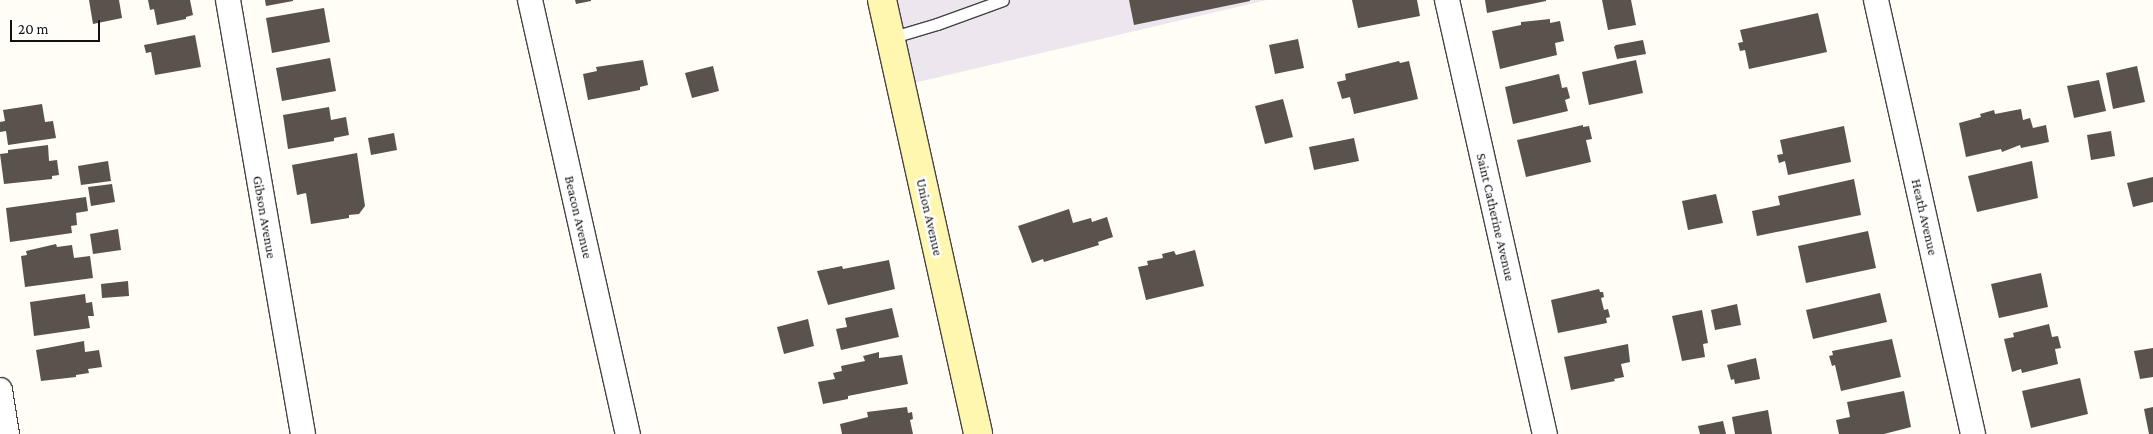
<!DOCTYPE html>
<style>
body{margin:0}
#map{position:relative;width:2153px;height:434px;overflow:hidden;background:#fffdf5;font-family:"Crimson Pro",serif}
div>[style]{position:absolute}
.industrial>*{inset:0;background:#eee6ef}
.building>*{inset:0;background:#5a524d}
.roads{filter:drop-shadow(1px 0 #444) drop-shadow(-1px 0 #444) drop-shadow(0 1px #444) drop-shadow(0 -1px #444)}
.service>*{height:11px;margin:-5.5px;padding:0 5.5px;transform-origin:5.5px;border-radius:5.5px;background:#fff}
.minor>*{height:24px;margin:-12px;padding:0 12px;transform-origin:12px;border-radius:12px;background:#fff}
.secondary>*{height:28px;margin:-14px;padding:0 14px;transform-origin:14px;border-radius:14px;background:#fff6b0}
span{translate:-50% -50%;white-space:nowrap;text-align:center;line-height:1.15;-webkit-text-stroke:5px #fff;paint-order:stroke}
.street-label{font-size:14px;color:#111}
.scale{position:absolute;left:10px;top:20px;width:90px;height:22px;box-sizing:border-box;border:2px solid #111;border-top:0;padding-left:6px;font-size:15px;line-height:18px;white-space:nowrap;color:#111;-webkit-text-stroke:4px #fff;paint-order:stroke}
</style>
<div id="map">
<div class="industrial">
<i style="clip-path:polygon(882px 0,1267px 0,901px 86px)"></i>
</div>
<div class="building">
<i style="clip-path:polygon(89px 0,119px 0,122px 18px,93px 24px)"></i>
<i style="clip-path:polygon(148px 0,190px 0,193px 15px,186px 17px,186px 19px,157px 25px,154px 9px,150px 10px)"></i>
<i style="clip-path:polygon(265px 0,293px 0,293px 1px,266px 6px)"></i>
<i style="clip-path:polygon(575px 0,591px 0,591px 1px,576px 4px)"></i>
<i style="clip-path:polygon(1129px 0,1250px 0,1250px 1px,1134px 25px)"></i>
<i style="clip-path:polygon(1352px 0,1417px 0,1420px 16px,1358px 28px)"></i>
<i style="clip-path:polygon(1485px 0,1546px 0,1546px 1px,1487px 13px)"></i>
<i style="clip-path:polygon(1602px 0,1631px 0,1636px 25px,1608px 30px)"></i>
<i style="clip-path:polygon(324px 8px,330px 42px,272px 53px,266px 18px)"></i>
<i style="clip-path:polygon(1818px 13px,1827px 52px,1749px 69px,1745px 50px,1740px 51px,1738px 43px,1743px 42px,1740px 30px)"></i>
<i style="clip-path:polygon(1550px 19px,1550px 23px,1560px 21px,1564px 41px,1555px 43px,1557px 55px,1500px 69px,1492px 31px,1521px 25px,1521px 22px)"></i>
<i style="clip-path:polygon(195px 35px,201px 67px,155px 75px,151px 52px,146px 53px,144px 45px)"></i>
<i style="clip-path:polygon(1298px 39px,1304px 68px,1275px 74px,1269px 45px)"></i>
<i style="clip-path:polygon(1643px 40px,1646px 54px,1617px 59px,1614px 47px,1616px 45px)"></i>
<i style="clip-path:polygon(330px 58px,336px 91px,282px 101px,276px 68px)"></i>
<i style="clip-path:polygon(643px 60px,648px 85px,640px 87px,640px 90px,588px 100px,583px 74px,597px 71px,596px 67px)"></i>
<i style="clip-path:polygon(1636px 60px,1643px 93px,1589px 105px,1582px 72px)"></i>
<i style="clip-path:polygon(1399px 61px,1400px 63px,1409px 61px,1418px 99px,1354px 114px,1350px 97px,1342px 99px,1337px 82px,1346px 80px,1345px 74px)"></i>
<i style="clip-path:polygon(713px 66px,719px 91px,692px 98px,685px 73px)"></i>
<i style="clip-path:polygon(2137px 66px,2145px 102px,2113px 109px,2106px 73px)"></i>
<i style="clip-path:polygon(1559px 74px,1562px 88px,1567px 87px,1570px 98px,1565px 100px,1568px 111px,1513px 124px,1505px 87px)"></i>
<i style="clip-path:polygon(2099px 80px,2106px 111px,2074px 118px,2067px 86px)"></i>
<i style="clip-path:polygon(1283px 99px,1293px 137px,1265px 144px,1255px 106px)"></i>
<i style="clip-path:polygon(42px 104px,45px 122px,53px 121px,56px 138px,8px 145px,6px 131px,0 132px,0 122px,5px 121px,3px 110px)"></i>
<i style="clip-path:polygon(329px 107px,331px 120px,346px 117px,349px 135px,334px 138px,334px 141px,288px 149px,283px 115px)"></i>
<i style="clip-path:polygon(2021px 109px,2023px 120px,2030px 118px,2033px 128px,2046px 125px,2049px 142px,2021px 148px,2020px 145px,2002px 152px,2001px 149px,1966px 157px,1959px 123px,1981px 117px,1980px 114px,1994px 110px,1995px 114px)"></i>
<i style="clip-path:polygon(1583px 125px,1583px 127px,1589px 126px,1592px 139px,1586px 140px,1591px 162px,1526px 177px,1517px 140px)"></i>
<i style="clip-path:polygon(1844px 126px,1851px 162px,1788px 175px,1785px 161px,1779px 163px,1777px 155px,1783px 154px,1780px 140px)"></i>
<i style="clip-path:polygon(2111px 131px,2115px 156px,2091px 160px,2087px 135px)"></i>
<i style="clip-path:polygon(394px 133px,397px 150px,371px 155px,368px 138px)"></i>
<i style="clip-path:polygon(1354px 138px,1359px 161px,1314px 170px,1309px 147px)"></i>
<i style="clip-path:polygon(48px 145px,49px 161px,57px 160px,59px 175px,52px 176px,52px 179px,4px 184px,0 154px,8px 153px,8px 150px)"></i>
<i style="clip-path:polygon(357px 153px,365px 206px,359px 214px,349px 215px,349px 218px,311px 224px,306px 193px,297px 195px,292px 165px)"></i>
<i style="clip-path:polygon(108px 161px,111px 181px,81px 185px,78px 166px)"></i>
<i style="clip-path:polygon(2032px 161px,2038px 198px,1977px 212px,1968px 176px)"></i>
<i style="clip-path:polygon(2153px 177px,2153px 202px,2133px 207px,2127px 183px)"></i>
<i style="clip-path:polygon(1854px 179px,1861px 215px,1757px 236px,1752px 211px,1780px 205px,1778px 196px)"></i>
<i style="clip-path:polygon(112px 184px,115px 202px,91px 206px,88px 187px)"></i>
<i style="clip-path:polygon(1716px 194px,1723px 223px,1688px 230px,1682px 201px)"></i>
<i style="clip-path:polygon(86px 197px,88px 211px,76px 213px,77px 225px,71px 226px,72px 233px,10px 242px,6px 208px)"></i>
<i style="clip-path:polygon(1069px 209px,1073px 223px,1091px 218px,1092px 222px,1107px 217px,1113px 237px,1098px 242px,1099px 245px,1044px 262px,1043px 259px,1032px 263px,1018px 226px)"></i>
<i style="clip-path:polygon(118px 229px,121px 250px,93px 254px,90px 234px)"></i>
<i style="clip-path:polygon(1868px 231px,1876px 268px,1806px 283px,1798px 246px)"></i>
<i style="clip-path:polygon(56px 244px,57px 247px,72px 245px,74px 258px,90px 256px,93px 278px,25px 287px,21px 256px,27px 255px,26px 251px)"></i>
<i style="clip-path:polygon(1195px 250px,1204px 286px,1146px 300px,1138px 267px,1148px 265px,1147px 261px,1163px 258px,1162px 254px,1174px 251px,1176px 255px)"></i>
<i style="clip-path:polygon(889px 260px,895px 289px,828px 305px,817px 271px,842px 266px,843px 269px)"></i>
<i style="clip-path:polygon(2041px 273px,2048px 307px,1999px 318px,1991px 284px)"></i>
<i style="clip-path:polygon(128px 281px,129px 296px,102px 298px,101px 284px)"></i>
<i style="clip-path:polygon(1599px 289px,1600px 292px,1603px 292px,1604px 297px,1601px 298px,1604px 310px,1608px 309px,1610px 317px,1606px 318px,1607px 323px,1558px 333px,1551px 300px)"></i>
<i style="clip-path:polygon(1880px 293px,1887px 322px,1813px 339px,1806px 310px)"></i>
<i style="clip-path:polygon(85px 294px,86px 303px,92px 302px,94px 316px,88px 316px,90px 328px,34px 336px,30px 302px)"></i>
<i style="clip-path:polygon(1737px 304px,1741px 325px,1715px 330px,1711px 310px)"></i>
<i style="clip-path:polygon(892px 308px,899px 337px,841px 350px,836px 329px,847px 327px,845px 318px)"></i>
<i style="clip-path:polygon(1702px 310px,1708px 343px,1703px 344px,1705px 357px,1682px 361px,1672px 316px)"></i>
<i style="clip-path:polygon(808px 319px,814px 346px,784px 354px,777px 327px)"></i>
<i style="clip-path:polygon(2049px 324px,2052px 337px,2058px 336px,2061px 348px,2055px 349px,2058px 364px,2022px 373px,2021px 369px,2012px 372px,2004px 339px,2014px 337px,2013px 333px)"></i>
<i style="clip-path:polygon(1892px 339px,1901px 377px,1841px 391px,1835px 365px,1832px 366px,1829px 356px,1833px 355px,1832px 351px)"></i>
<i style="clip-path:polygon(84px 341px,85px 352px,99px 350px,102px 367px,88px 369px,89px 373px,76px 375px,76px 377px,41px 381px,36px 350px)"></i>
<i style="clip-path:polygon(1628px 344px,1630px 362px,1621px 364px,1624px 377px,1614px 379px,1615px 381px,1571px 390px,1564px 357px)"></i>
<i style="clip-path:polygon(2153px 348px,2153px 377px,2140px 379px,2134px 351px)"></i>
<i style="clip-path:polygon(879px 352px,879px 358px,902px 355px,908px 384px,848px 396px,848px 399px,823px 404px,818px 382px,835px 379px,833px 373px,842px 371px,841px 366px,865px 361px,863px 356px)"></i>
<i style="clip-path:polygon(1756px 358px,1760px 379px,1735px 384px,1734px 379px,1731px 380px,1727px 365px)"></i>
<i style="clip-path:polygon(2080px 378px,2088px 414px,2031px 428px,2022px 391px)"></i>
<i style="clip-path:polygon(1904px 391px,1911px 427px,1884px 434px,1839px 434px,1836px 420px,1850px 417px,1847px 402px)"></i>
<i style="clip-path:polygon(907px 407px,908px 413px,912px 412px,913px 419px,910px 420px,913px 434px,842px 434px,840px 424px,868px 417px,867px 412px)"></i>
<i style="clip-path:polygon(2153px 407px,2153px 434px,2149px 434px,2144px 409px)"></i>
<i style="clip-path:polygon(1768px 410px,1772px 434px,1735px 434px,1732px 417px)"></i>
<i style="clip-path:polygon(1723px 421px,1726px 434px,1700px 434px,1698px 426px)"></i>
</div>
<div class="roads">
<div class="service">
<i style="left:890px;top:38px;width:49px;rotate:-16.6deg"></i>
<i style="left:937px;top:24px;width:70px;rotate:-20deg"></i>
</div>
<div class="minor">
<i style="left:228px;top:0;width:440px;rotate:80.2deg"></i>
<i style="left:530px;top:0;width:445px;rotate:77.3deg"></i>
<i style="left:1447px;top:0;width:445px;rotate:77.3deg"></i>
<i style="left:1876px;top:0;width:445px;rotate:77.4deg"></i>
<i style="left:0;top:390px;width:45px;rotate:81deg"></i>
</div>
<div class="secondary">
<i style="left:882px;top:0;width:444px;rotate:77.5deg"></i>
</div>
</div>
<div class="street-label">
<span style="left:265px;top:217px;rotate:80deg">Gibson Avenue</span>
<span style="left:579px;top:217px;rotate:77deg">Beacon Avenue</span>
<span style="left:930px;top:217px;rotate:77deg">Union Avenue</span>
<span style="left:1496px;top:217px;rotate:77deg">Saint Catherine Avenue</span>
<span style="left:1925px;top:217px;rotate:77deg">Heath Avenue</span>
</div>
<div class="scale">20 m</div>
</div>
